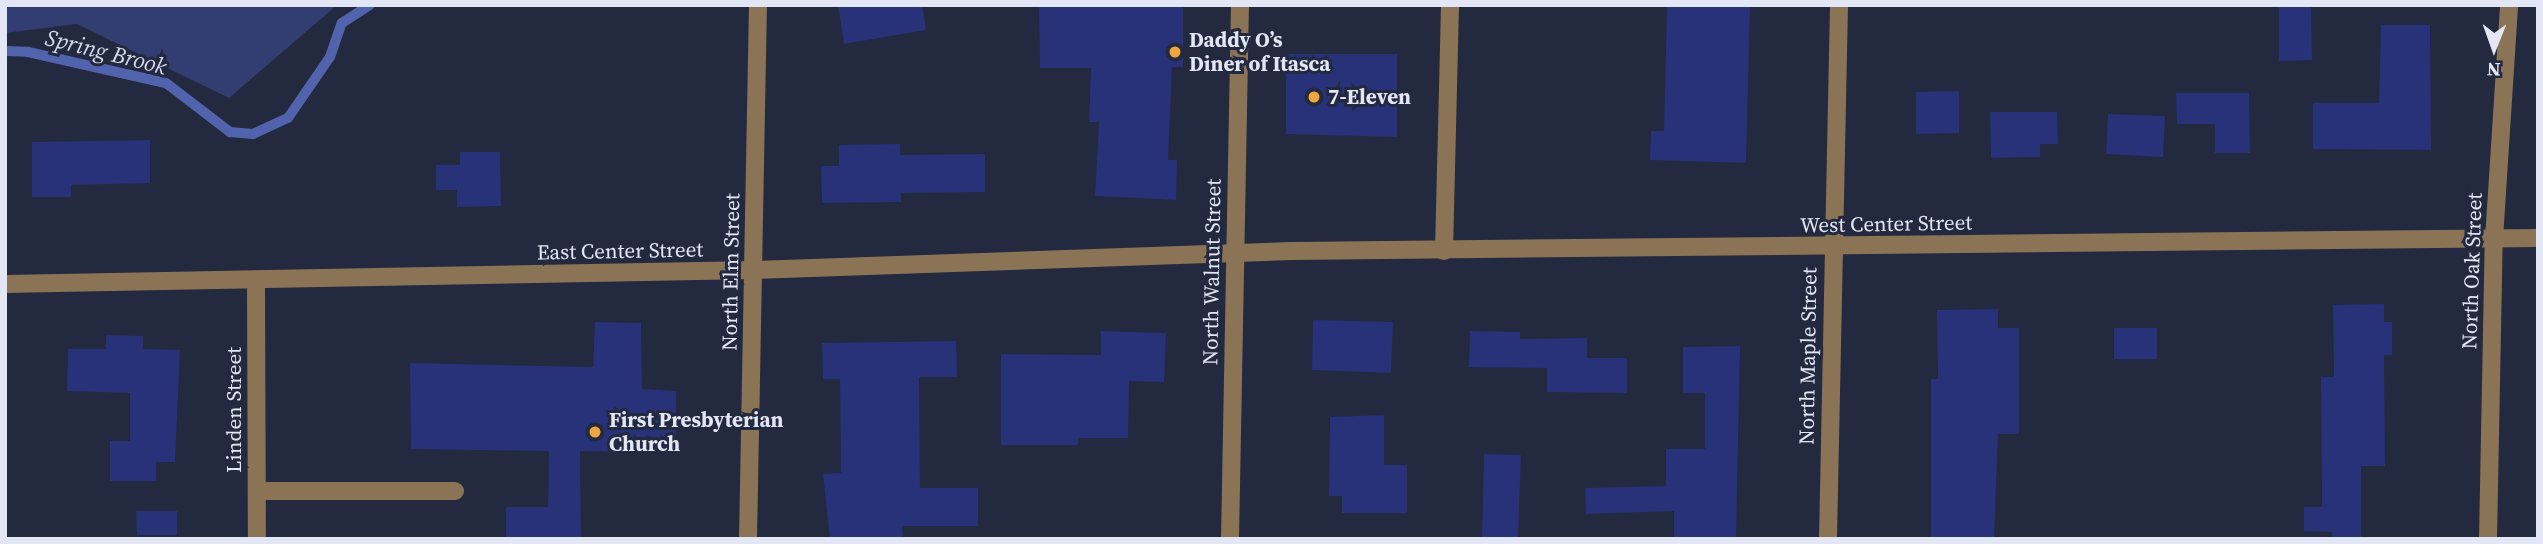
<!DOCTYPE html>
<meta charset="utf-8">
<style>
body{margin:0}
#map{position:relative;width:2543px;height:544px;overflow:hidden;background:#23293e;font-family:"Source Serif 4",serif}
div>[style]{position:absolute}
.green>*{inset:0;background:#323e72}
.stream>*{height:10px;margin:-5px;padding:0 5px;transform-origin:5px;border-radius:5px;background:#5263ad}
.building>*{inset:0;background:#273278}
.minor>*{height:18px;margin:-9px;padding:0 9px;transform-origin:9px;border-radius:9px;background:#8b7355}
.dots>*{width:19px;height:19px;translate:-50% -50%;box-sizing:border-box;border:4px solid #23293e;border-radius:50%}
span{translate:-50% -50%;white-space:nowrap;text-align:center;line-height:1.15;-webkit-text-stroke:6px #23293e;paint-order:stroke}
.poi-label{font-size:21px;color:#e2e6f5;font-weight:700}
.left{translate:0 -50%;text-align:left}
.street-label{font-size:21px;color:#e2e6f5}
.water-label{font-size:23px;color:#d3d9ee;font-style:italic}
.frame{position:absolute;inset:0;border:7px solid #e2e6f5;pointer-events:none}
.north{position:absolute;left:2459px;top:14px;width:70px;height:70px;-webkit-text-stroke:5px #23293e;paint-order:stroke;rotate:181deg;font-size:19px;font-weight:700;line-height:28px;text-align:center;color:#e2e6f5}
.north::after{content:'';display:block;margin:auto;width:24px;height:32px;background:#e2e6f5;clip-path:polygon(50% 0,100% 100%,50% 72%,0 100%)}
</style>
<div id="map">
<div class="green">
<i style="clip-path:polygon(5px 5px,337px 5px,229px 98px,77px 24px,5px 33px)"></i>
</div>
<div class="stream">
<i style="left:5px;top:51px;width:23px;rotate:2deg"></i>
<i style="left:28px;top:52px;width:141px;rotate:12.7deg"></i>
<i style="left:166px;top:83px;width:81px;rotate:37.4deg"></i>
<i style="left:230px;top:132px;width:23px;rotate:5deg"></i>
<i style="left:253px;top:134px;width:38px;rotate:-25deg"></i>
<i style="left:288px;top:118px;width:74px;rotate:-55.5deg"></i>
<i style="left:330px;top:57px;width:36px;rotate:-71deg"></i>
<i style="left:342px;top:23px;width:33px;rotate:-33deg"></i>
</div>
<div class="building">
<i style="clip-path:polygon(838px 5px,922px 5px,926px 30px,844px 44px)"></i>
<i style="clip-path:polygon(1039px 5px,1183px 5px,1183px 67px,1172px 67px,1168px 160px,1177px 160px,1176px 200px,1095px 196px,1099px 122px,1089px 122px,1091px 68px,1040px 68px)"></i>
<i style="clip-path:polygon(1667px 5px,1750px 5px,1746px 163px,1650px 160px,1651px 131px,1664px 131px)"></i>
<i style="clip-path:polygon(2279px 5px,2311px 5px,2312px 60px,2279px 61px)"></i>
<i style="clip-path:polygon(2381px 25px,2430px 25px,2431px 150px,2313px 149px,2313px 103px,2379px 103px)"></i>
<i style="clip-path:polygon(1286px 54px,1397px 54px,1397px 137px,1286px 134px)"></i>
<i style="clip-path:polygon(1959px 91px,1959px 133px,1916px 134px,1916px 92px)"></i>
<i style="clip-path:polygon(2176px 93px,2249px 93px,2250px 153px,2215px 153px,2215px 124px,2177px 124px)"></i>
<i style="clip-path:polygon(1990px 112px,2057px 112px,2058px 144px,2040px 144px,2040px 157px,1991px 158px)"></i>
<i style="clip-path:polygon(2108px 114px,2165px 116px,2163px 157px,2106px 154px)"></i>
<i style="clip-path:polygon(150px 140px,150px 183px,71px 185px,71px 197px,32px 197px,32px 142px)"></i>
<i style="clip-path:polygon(900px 144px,900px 155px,985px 154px,985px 192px,901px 193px,901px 202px,822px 203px,821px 166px,839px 166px,839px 145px)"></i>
<i style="clip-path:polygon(460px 152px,500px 152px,501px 206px,457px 207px,457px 190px,436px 190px,436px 165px,460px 165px)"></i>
<i style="clip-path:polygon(2384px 304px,2384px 322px,2392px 322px,2392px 355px,2384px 355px,2385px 466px,2361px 466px,2361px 539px,2332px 539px,2332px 532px,2304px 531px,2304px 507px,2322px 507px,2321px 377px,2334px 377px,2333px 305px)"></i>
<i style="clip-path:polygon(1998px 309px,1998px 328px,2019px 328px,2019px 434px,1998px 434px,1994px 539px,1931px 539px,1931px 379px,1938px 379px,1937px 310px)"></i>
<i style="clip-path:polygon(1313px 320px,1393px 322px,1391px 373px,1312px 370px)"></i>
<i style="clip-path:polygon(595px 322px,641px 323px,642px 389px,676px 391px,676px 453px,580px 451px,581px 539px,506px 539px,506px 507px,548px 507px,549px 451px,411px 449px,410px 363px,593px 367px)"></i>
<i style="clip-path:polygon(2114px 328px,2157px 328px,2157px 359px,2114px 359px)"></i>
<i style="clip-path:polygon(1101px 331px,1166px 333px,1164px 382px,1129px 381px,1128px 438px,1078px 438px,1078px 445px,1001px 445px,1001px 354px,1101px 355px)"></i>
<i style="clip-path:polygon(1470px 331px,1520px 332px,1520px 339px,1587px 338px,1587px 358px,1627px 358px,1627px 393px,1547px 392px,1547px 368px,1469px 367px)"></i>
<i style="clip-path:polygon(106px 335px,143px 336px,143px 349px,180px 350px,175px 462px,156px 462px,156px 481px,110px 481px,110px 441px,130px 441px,130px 393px,67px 391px,68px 349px,106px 349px)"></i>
<i style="clip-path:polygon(956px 341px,957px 377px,919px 377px,920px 488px,978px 488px,978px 526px,902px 526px,903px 539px,830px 539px,823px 474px,841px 473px,840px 379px,823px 379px,822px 343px)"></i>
<i style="clip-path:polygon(1740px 346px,1736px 539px,1674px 539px,1674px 511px,1586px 514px,1585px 488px,1666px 486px,1666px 449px,1705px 449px,1705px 393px,1683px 393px,1683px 347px)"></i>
<i style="clip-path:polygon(1384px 415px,1384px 465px,1407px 465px,1407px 513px,1342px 513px,1342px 496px,1329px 496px,1330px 417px)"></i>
<i style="clip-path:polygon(1484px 454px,1521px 455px,1518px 539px,1482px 539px)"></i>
<i style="clip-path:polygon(136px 511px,177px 511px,177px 535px,137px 535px)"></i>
</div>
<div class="minor">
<i style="left:1444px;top:251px;width:246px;rotate:-88.6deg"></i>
<i style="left:256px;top:282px;width:257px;rotate:89.8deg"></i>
<i style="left:5px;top:284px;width:749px;rotate:-1.07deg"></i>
<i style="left:754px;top:270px;width:538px;rotate:-2.02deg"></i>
<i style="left:1292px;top:251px;width:1246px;rotate:-0.6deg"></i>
<i style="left:257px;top:491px;width:198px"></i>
<i style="left:748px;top:539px;width:534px;rotate:-88.93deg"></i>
<i style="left:1230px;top:539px;width:534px;rotate:-88.93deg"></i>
<i style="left:1828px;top:539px;width:534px;rotate:-88.82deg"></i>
<i style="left:2488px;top:539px;width:300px;rotate:-88.9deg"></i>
<i style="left:2494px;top:239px;width:234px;rotate:-86.3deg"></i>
</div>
<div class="dots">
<i style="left:1175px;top:52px;background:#efa73d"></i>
<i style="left:1314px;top:97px;background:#efa73d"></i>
<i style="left:595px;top:432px;background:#efa73d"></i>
</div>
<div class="poi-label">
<span class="left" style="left:1189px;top:52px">Daddy O’s<br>Diner of Itasca</span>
<span class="left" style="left:1328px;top:97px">7-Eleven</span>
<span class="left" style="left:609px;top:432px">First Presbyterian<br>Church</span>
</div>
<div class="street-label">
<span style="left:1886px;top:224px;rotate:-1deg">West Center Street</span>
<span style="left:620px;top:251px;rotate:-1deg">East Center Street</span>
<span style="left:2472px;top:271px;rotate:-88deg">North Oak Street</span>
<span style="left:731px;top:272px;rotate:-89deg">North Elm Street</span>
<span style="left:1212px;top:272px;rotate:-89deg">North Walnut Street</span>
<span style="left:1808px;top:356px;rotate:-89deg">North Maple Street</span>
<span style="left:234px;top:410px;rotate:-90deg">Linden Street</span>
</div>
<div class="water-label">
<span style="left:106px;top:52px;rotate:14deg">Spring Brook</span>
</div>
<div class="frame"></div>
<div class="north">N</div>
</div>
